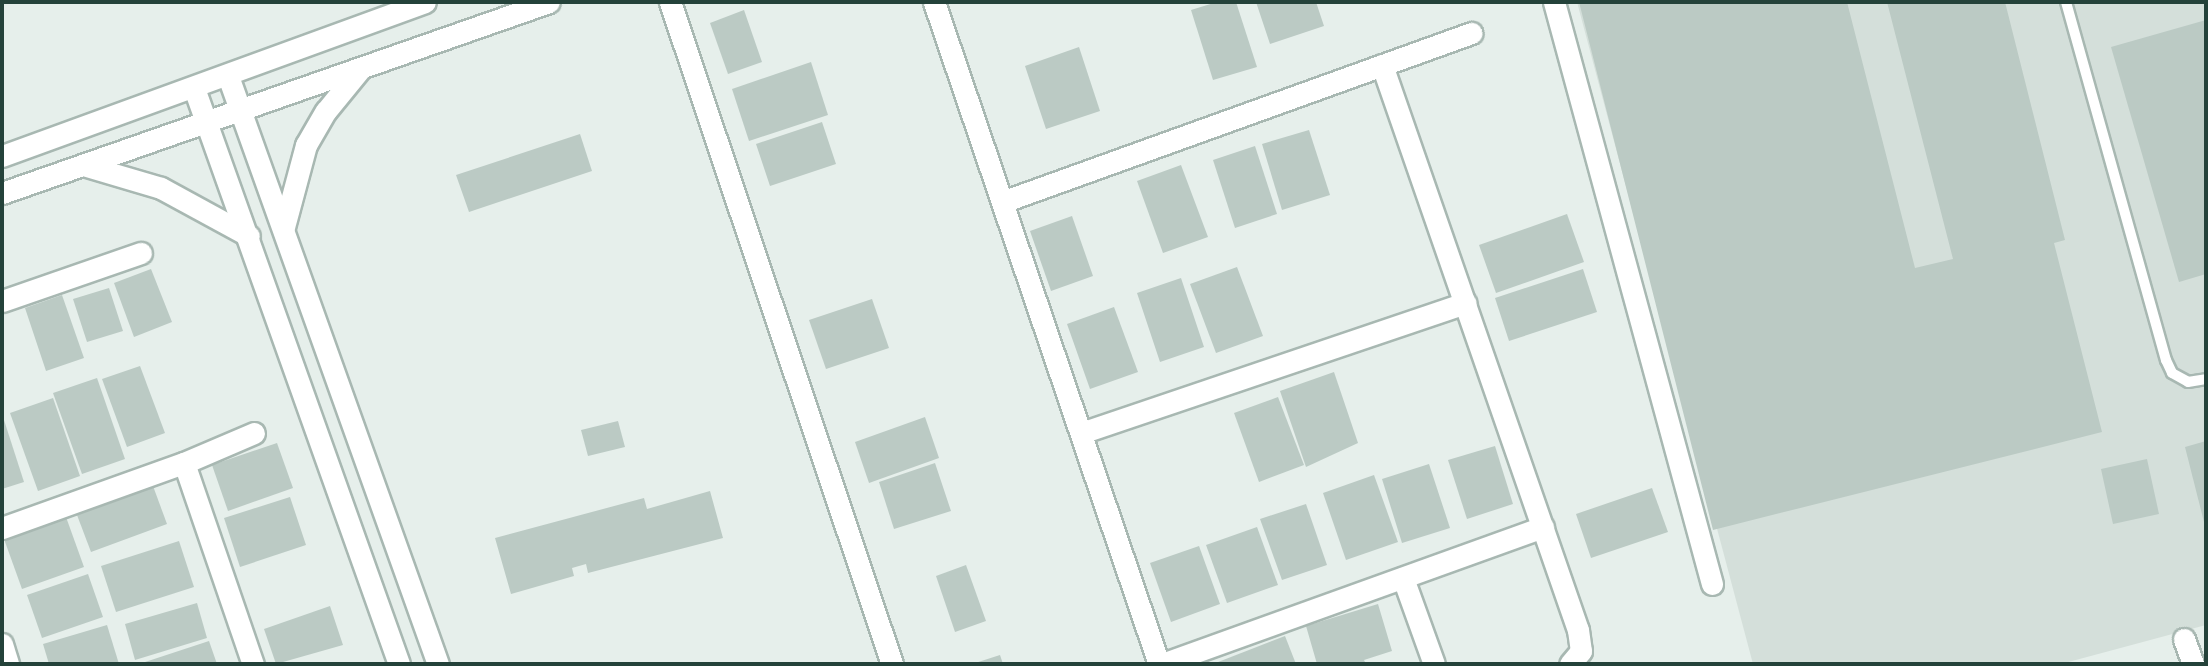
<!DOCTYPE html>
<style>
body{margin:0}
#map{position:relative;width:2208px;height:666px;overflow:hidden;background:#e6efeb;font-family:"Roboto Condensed",sans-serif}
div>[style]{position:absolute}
.built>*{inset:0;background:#d4dfda}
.building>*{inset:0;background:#bbcac4}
.roads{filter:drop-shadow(2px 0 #a8b8b2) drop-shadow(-2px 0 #a8b8b2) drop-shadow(0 2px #a8b8b2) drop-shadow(0 -2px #a8b8b2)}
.lane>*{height:10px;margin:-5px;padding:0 5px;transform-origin:5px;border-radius:5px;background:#fff}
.street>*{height:21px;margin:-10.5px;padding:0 10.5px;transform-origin:10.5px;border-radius:10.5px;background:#fff}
.secondary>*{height:21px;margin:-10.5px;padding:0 10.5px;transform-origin:10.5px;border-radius:10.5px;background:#fff}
span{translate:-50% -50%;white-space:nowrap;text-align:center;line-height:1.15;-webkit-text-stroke:5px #f7fbf9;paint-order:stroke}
.frame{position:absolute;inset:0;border:4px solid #24423a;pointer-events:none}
</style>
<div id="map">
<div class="built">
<i style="clip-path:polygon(1577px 2px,2206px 2px,2206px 625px,2061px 664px,1753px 664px)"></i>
</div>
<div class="building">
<i style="clip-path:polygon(1217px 2px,1236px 2px,1257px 67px,1213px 80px,1191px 10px)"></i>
<i style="clip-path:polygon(1256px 2px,1316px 2px,1324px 26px,1270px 44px)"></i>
<i style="clip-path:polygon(1579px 2px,1847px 2px,1915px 268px,1953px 259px,1887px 2px,2005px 2px,2065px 240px,2054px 243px,2102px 432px,1713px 530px)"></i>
<i style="clip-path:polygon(744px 10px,762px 62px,728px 74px,710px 23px)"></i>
<i style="clip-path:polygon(2206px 20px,2206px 274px,2179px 282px,2111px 47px)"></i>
<i style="clip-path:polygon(1079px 47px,1100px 111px,1046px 129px,1025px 66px)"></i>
<i style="clip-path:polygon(811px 62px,828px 115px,749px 141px,732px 89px)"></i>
<i style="clip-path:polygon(822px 122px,836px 164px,770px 186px,756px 144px)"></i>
<i style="clip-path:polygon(1309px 130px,1330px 195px,1282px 210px,1262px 144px)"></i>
<i style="clip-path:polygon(580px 134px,592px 171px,469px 212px,456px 175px)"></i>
<i style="clip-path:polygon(1255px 146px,1277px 214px,1235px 228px,1213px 160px)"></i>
<i style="clip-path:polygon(1181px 165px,1208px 237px,1163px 253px,1137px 181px)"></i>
<i style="clip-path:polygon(1567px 214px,1584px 262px,1496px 293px,1479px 245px)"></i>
<i style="clip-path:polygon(1072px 216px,1093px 276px,1051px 291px,1030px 231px)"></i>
<i style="clip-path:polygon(1237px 267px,1263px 336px,1216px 353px,1190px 284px)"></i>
<i style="clip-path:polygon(151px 269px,172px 322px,134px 337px,114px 283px)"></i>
<i style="clip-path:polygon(1583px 269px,1597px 312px,1509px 341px,1495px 298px)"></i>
<i style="clip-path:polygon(1181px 278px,1204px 347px,1160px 362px,1137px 293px)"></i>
<i style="clip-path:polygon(109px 288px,123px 331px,87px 342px,73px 299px)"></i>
<i style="clip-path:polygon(62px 295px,84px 358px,46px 371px,25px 308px)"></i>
<i style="clip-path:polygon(872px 299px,889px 348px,826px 369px,809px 320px)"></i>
<i style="clip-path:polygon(1114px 307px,1138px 372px,1090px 389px,1067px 324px)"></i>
<i style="clip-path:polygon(140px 366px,165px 433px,127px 447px,102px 379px)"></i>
<i style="clip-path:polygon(1334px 372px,1358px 443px,1306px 467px,1280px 391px)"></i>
<i style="clip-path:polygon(97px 378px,125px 459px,82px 474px,53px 393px)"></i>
<i style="clip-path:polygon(1278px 397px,1304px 465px,1259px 482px,1234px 413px)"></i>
<i style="clip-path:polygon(53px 398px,80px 476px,38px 491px,10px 413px)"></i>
<i style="clip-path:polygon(925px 417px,939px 458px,869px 483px,855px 442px)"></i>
<i style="clip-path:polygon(4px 420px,24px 482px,2px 489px,2px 421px)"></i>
<i style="clip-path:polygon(618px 421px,625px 447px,588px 456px,581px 430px)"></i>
<i style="clip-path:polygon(2206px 441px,2206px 526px,2205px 526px,2185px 447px)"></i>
<i style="clip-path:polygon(277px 443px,293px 488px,228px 511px,212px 465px)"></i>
<i style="clip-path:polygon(1495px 446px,1513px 504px,1467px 519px,1448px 460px)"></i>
<i style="clip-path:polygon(2147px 459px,2159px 514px,2113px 524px,2101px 469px)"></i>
<i style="clip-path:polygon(935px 463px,951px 511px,894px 529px,879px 482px)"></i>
<i style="clip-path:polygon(1429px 464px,1450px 528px,1402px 543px,1382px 479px)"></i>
<i style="clip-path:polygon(1374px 475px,1398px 542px,1346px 560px,1323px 493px)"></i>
<i style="clip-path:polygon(153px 486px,167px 524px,91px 552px,77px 515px)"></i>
<i style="clip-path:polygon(1652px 488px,1668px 532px,1591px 558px,1576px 514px)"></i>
<i style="clip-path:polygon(710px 491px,723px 538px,588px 573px,586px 564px,572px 568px,574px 576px,511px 594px,495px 538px,644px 498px,647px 509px)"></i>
<i style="clip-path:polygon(290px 497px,306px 545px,240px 567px,224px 518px)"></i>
<i style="clip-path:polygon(1306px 504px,1327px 565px,1282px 580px,1260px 519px)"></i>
<i style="clip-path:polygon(66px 517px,84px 567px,22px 589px,4px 539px)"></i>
<i style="clip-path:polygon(1257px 527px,1278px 585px,1227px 603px,1206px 545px)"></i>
<i style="clip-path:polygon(179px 541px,194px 587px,116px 612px,101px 566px)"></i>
<i style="clip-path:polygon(1199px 546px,1220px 604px,1171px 622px,1150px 563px)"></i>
<i style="clip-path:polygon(966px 565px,986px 621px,955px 632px,936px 576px)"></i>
<i style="clip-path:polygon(88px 574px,103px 617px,42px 638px,27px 595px)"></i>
<i style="clip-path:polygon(197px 603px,207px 638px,135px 660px,125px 624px)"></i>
<i style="clip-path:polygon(1378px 604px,1392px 651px,1364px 660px,1366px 664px,1317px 664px,1306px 626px)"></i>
<i style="clip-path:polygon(330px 606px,343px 645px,276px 664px,264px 629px)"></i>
<i style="clip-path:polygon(107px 625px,119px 664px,49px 664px,43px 644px)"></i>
<i style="clip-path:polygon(1285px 636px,1296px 664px,1213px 664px)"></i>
<i style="clip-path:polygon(209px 641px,217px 664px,139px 664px)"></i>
<i style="clip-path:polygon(1000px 655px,1003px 664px,972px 664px)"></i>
</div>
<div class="roads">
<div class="lane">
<i style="left:2066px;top:2px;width:372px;rotate:74.4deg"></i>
<i style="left:2166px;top:360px;width:14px;rotate:65deg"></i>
<i style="left:2172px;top:373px;width:18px;rotate:29deg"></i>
<i style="left:2188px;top:382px;width:18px;rotate:-9deg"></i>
</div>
<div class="street">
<i style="left:670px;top:2px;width:698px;rotate:71.46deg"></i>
<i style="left:934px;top:2px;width:699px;rotate:71.23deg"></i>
<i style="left:1554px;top:2px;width:603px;rotate:74.81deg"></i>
<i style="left:1382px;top:65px;width:598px;rotate:70.87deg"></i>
<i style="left:1578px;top:630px;width:21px;rotate:82deg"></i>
<i style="left:1581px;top:651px;width:17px;rotate:130deg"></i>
<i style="left:1002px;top:202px;width:499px;rotate:-19.8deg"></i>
<i style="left:2px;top:301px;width:147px;rotate:-19.1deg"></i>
<i style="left:1081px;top:433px;width:406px;rotate:-18.7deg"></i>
<i style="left:184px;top:463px;width:213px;rotate:71.1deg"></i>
<i style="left:2px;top:528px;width:193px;rotate:-19.7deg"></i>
<i style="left:184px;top:463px;width:76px;rotate:-23.2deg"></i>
<i style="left:1403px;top:578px;width:91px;rotate:70.2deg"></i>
<i style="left:2184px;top:639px;width:27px;rotate:70deg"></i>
<i style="left:2px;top:644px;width:21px;rotate:73deg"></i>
<i style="left:1162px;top:664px;width:405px;rotate:-19.8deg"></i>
</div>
<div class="secondary">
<i style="left:228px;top:76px;width:624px;rotate:70.35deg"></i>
<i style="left:194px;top:88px;width:611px;rotate:70.41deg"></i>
<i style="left:2px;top:156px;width:450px;rotate:-20deg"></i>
<i style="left:83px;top:165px;width:81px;rotate:16.4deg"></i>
<i style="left:161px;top:188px;width:100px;rotate:28.6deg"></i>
<i style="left:2px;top:193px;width:579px;rotate:-19.25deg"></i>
<i style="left:284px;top:227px;width:85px;rotate:-75deg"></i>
<i style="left:306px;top:145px;width:39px;rotate:-60deg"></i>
<i style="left:326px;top:111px;width:55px;rotate:-50.9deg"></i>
</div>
</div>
<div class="frame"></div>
</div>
